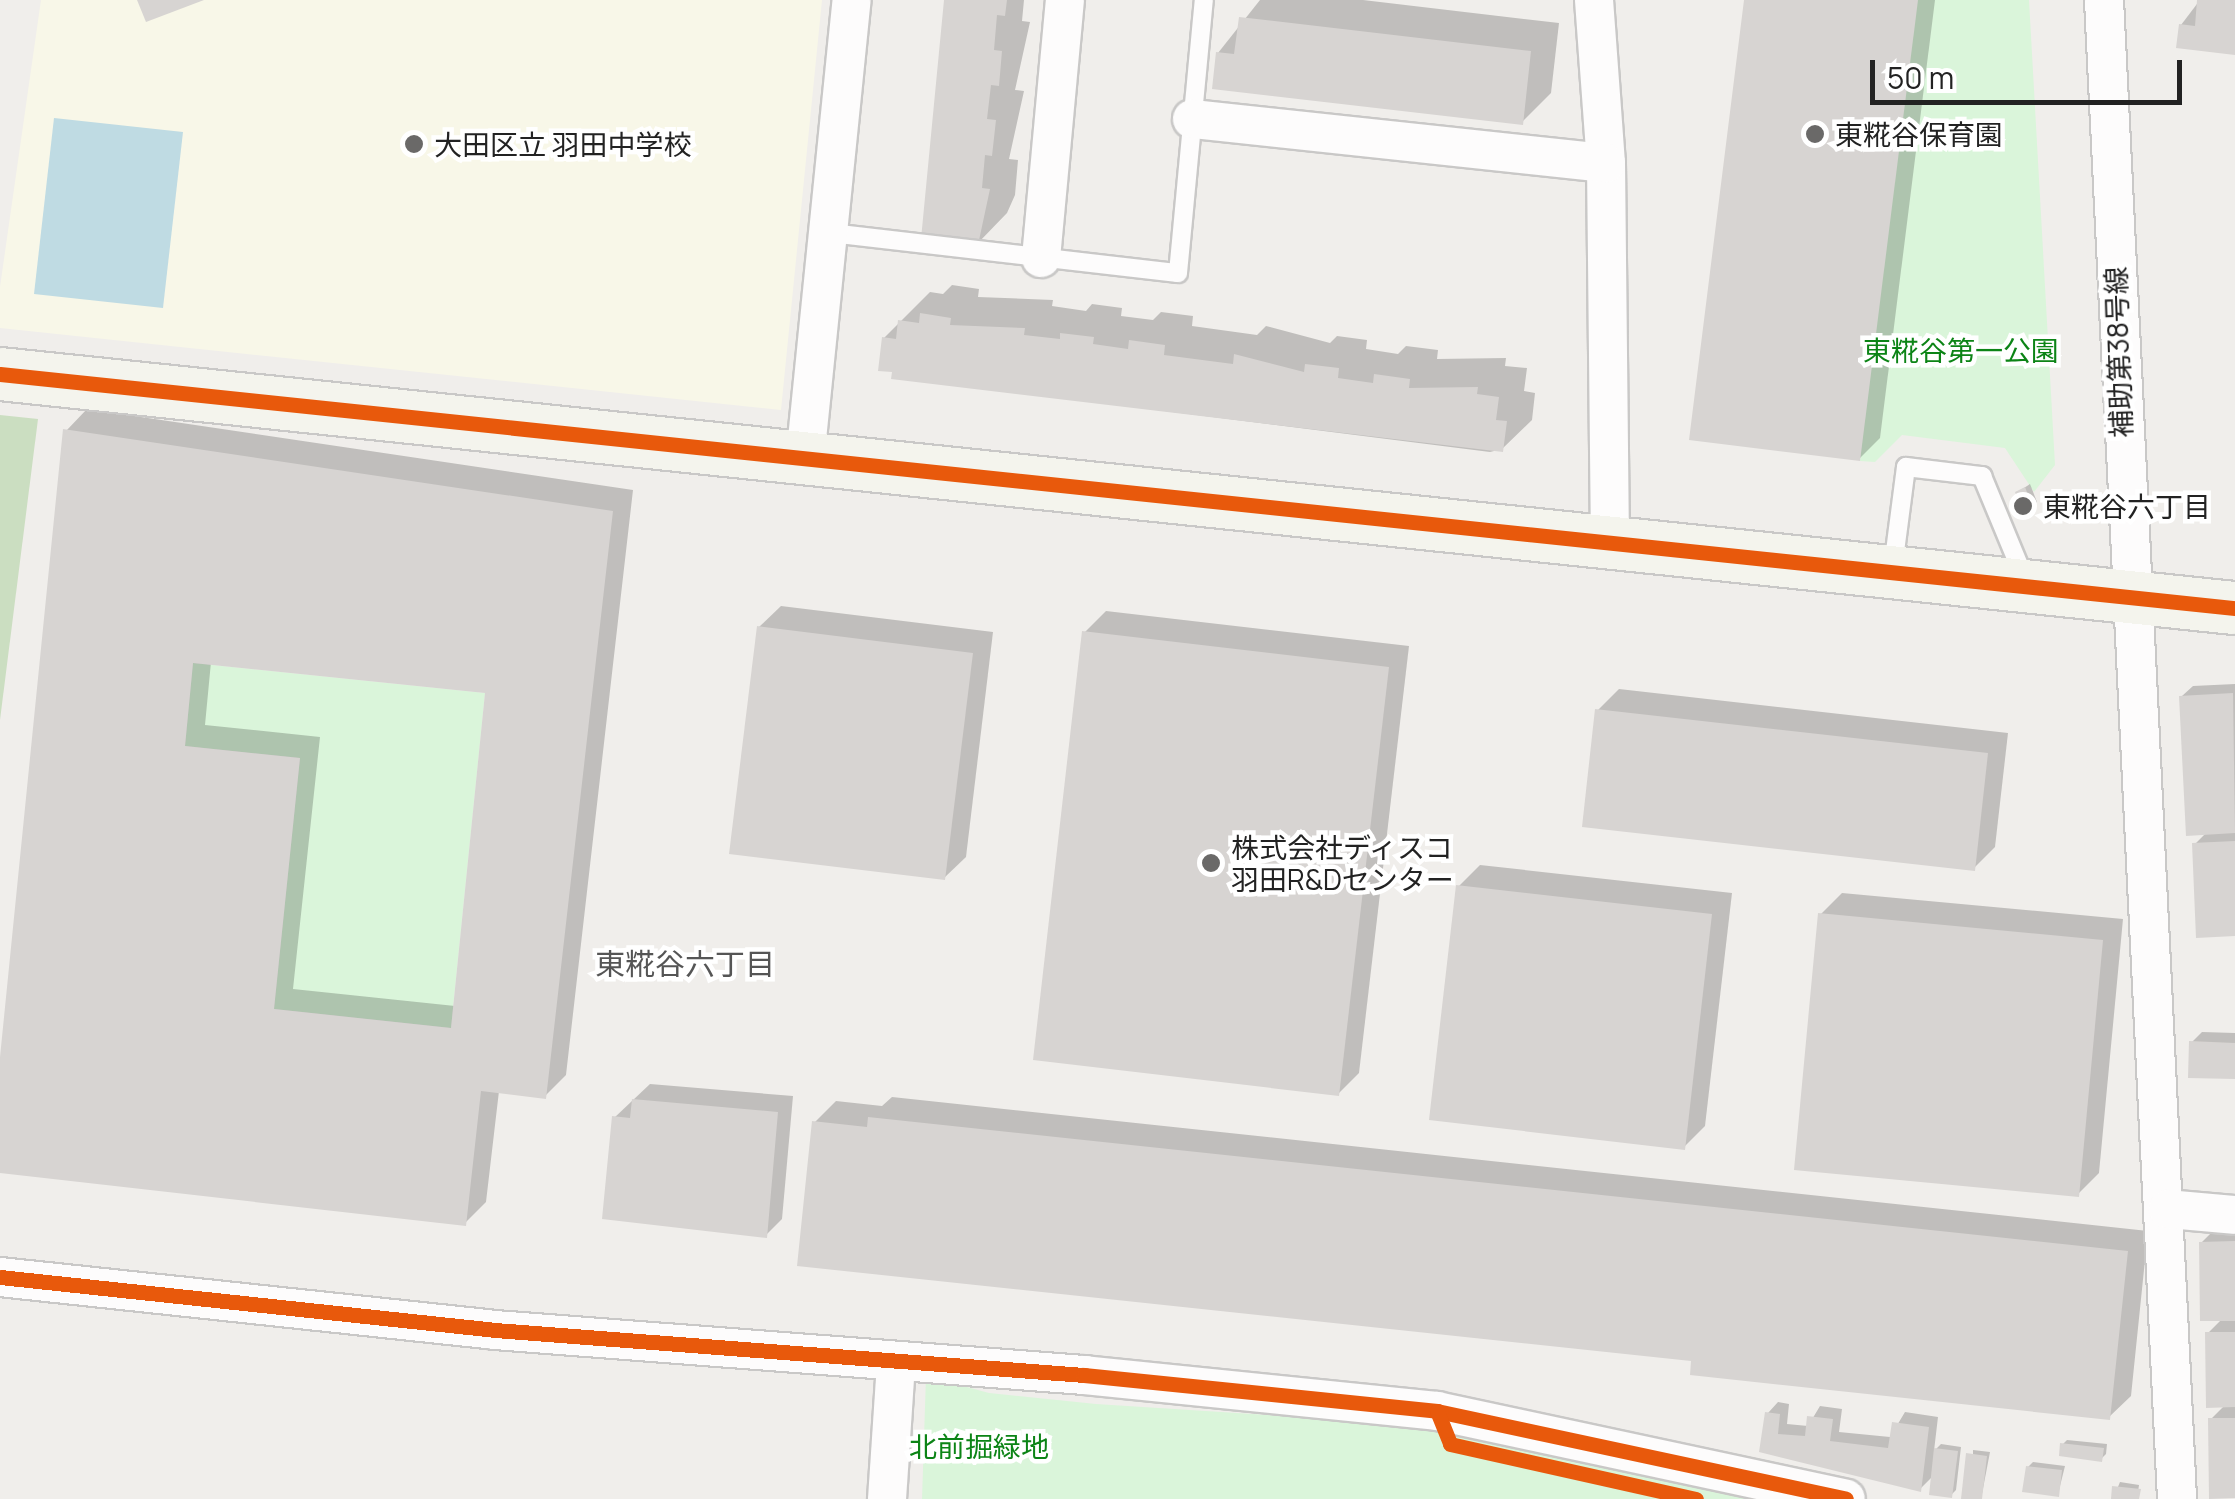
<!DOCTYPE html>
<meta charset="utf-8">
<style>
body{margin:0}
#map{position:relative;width:2235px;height:1499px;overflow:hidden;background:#f0eeeb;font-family:Manrope,"Noto Sans JP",sans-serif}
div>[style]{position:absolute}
.education>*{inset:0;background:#f8f7e8}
.forest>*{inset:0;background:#cbdec1}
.park>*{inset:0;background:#daf5da}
.water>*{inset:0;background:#bfdbe3}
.shadow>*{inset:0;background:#0003}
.building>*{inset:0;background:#d7d4d2}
.roads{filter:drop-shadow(2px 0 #c9c8c7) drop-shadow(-2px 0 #c9c8c7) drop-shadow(0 2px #c9c8c7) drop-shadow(0 -2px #c9c8c7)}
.lane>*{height:18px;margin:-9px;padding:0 9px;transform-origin:9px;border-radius:9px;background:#fdfcfc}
.street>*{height:38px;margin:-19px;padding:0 19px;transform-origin:19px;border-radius:19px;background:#fdfcfc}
.secondary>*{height:52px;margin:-26px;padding:0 26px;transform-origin:26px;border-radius:26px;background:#f4f4ed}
.cycleway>*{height:15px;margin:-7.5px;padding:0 7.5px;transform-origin:7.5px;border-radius:7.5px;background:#e8590c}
.dots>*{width:28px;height:28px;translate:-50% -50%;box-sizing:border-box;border:5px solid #fff;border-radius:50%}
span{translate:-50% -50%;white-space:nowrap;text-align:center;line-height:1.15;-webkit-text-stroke:9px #fff;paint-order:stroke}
.poi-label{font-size:28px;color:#222}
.left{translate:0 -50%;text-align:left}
.park-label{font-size:28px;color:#0c8416}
.street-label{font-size:28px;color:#222}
.neighbourhood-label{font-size:30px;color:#555}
.scale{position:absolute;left:1870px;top:60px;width:312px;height:45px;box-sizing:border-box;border:5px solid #222;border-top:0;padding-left:12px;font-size:30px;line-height:35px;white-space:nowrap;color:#222;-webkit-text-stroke:8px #fff;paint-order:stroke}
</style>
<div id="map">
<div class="education">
<i style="clip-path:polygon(41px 0,822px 0,781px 410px,0 328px,0 287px)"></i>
</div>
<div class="forest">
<i style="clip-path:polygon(0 415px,38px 419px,0 720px)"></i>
</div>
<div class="park">
<i style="clip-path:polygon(1913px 0,2029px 0,2055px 465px,2034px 492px,2005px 448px,1902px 435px,1875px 462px,1860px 461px)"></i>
<i style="clip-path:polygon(193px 663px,485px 693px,451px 1028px,274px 1009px,300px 758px,185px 746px)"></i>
<i style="clip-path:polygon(926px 1376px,989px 1393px,1096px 1404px,1487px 1429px,1808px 1499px,922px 1499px)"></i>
</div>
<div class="water">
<i style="clip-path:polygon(54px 118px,183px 132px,163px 308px,34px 294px)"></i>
</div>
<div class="shadow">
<i style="clip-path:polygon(946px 0,1024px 0,1022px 21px,1030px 22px,1015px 90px,1024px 91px,1009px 159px,1018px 160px,1015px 195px,1007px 213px,978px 243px)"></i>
<i style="clip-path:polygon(1260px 0,1363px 0,1559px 23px,1551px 93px,1522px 122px,1218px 53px)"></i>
<i style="clip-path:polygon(1746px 0,1935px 0,1880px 438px,1859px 459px)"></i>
<i style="clip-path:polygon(2200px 0,2235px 0,2235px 52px,2181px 25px)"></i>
<i style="clip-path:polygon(952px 285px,979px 289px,978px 297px,1053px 300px,1052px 306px,1086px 311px,1092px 304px,1122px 308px,1121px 316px,1153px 320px,1161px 312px,1193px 316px,1192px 326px,1257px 335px,1266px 326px,1330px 343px,1337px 336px,1367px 340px,1366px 349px,1398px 354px,1406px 346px,1438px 350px,1437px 359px,1506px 358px,1505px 366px,1527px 368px,1524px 391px,1535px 393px,1532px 420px,1502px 449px,1490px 452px,894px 377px,884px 338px,930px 292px,943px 294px)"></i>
<i style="clip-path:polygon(evenodd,87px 409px,633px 490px,566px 1075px,545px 1096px,499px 1091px,486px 1202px,465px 1223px,0 1170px,0 1082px,66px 431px,87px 409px,211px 662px,488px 691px,455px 1006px,293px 989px,320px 737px,205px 725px,211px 662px)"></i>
<i style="clip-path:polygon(2030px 484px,2037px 502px,2032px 506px,2018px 492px)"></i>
<i style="clip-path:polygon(781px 606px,993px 632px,966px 857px,944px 878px,759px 627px)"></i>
<i style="clip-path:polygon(1106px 611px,1409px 646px,1359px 1073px,1338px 1094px,1085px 632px)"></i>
<i style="clip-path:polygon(2235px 684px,2235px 934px,2195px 844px,2207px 832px,2182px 696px,2193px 686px)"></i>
<i style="clip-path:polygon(1619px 689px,2008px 733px,1995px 847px,1974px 868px,1598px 710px)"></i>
<i style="clip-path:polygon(1480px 865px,1732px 893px,1705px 1126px,1684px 1147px,1459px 886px)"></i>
<i style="clip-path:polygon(1842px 893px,2123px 919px,2099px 1173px,2078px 1194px,1821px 914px)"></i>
<i style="clip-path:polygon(2202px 1032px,2235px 1033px,2235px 1077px,2192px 1042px)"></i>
<i style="clip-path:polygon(650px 1084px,793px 1096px,782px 1219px,766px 1235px,614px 1118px)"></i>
<i style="clip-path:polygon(892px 1097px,2148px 1231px,2131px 1396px,2109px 1417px,1694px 1359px,815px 1122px,836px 1101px,882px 1106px)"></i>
<i style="clip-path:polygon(2212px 1232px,2235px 1232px,2235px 1496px,2211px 1419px,2225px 1405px,2208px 1333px,2223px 1318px,2201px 1243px)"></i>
<i style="clip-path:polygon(1778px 1402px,1789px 1404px,1787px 1424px,1808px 1426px,1820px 1406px,1842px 1409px,1839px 1432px,1890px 1437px,1905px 1412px,1938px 1417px,1934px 1451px,1941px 1444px,1961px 1447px,1956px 1490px,1951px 1495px,1933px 1476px,1920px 1489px,1762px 1450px,1768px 1413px)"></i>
<i style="clip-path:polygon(2067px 1440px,2107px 1444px,2106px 1454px,2101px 1459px,2063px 1444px)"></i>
<i style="clip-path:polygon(1973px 1450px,1990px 1452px,1981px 1499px,1973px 1499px)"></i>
<i style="clip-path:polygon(2033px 1462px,2065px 1466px,2058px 1494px,2028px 1467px)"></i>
<i style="clip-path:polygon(2120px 1482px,2139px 1485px,2137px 1499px,2113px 1499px)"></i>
</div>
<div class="building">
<i style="clip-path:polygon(137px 0,204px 0,146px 22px)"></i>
<i style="clip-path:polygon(944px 0,1007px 0,1005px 16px,997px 15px,994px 50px,1002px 51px,999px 86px,991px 85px,987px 119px,996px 120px,992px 156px,985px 155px,982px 188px,990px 189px,978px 245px,921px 239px)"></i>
<i style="clip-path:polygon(1744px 0,1918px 0,1860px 461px,1689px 440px)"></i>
<i style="clip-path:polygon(2197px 0,2235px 0,2235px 55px,2176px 48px,2179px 24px,2195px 26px)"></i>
<i style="clip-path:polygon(1239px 17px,1531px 51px,1523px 125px,1212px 89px,1216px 52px,1234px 54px)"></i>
<i style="clip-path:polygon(920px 313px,951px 318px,950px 325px,1025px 328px,1024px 335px,1060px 339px,1060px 333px,1094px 337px,1093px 344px,1128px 349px,1129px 340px,1165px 345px,1164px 355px,1233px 364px,1234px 354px,1304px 372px,1305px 364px,1339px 368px,1338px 378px,1373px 383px,1374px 374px,1410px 379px,1409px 388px,1478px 387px,1477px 394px,1499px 397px,1496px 420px,1507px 421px,1503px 452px,891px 379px,892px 372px,878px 371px,882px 337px,896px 339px,898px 320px,919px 323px)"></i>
<i style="clip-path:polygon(evenodd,63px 429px,613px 511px,546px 1099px,481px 1091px,466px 1226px,0 1173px,0 1057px,63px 429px,193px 663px,485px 693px,451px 1028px,274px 1009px,300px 758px,185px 746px,193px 663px)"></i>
<i style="clip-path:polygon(2025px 487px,2033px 508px,2023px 512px,2015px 492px)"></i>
<i style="clip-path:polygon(757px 626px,973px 653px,945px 880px,729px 854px)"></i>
<i style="clip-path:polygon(1082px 631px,1389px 667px,1339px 1096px,1033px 1060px)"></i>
<i style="clip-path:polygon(2233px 693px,2235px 833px,2186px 836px,2179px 696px)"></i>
<i style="clip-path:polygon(1595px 709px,1988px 753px,1975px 871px,1582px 827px)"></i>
<i style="clip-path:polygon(2235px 841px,2235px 936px,2196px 938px,2192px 843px)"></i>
<i style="clip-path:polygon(1456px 885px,1712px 914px,1685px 1150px,1429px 1120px)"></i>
<i style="clip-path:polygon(1818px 913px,2103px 940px,2079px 1197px,1794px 1170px)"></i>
<i style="clip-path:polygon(2189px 1041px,2235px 1043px,2235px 1079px,2188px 1078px)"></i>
<i style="clip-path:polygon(632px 1099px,778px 1112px,767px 1238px,602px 1219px,612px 1116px,630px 1118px)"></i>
<i style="clip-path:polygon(868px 1117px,2128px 1251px,2110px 1420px,1690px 1375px,1691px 1361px,797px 1266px,812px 1121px,867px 1127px)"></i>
<i style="clip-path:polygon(2235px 1241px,2235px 1321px,2200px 1321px,2199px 1242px)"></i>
<i style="clip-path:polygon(2205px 1332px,2235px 1332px,2235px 1407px,2206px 1408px)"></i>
<i style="clip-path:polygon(1765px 1412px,1780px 1414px,1778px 1434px,1805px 1436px,1807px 1416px,1833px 1419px,1830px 1441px,1888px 1448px,1892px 1422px,1929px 1427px,1921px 1492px,1759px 1452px)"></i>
<i style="clip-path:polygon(2208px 1418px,2235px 1418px,2235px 1498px,2209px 1499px)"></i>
<i style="clip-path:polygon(2060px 1443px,2104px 1448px,2102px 1462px,2059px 1456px)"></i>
<i style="clip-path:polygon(1934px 1448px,1958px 1451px,1952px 1498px,1929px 1495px)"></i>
<i style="clip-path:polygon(1966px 1453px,1987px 1456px,1982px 1499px,1961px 1499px)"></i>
<i style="clip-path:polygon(2026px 1466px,2062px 1470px,2059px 1497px,2022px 1492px)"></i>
<i style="clip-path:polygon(2112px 1486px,2141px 1489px,2139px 1499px,2111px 1499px)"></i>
</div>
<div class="roads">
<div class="lane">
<i style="left:831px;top:233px;width:349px;rotate:6.6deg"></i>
<i style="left:1178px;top:273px;width:274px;rotate:-84.6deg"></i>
<i style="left:1893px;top:567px;width:101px;rotate:-82.6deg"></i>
<i style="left:1906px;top:467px;width:77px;rotate:6.8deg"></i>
<i style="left:1982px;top:476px;width:113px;rotate:67.5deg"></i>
</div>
<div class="street">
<i style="left:1594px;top:0;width:163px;rotate:85.8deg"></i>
<i style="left:1606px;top:163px;width:381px;rotate:89.4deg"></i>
<i style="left:2104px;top:0;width:1501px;rotate:87.21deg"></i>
<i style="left:1192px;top:119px;width:416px;rotate:6.1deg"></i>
<i style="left:1041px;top:258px;width:259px;rotate:-84.7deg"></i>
<i style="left:805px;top:459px;width:461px;rotate:-84.2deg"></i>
<i style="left:2168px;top:1209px;width:67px;rotate:5.1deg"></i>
<i style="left:0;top:1277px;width:498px;rotate:6.1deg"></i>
<i style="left:495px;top:1330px;width:591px;rotate:4.37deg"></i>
<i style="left:1084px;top:1375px;width:355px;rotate:5.8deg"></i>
<i style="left:1437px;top:1411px;width:418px;rotate:12.1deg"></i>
<i style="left:887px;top:1499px;width:134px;rotate:-86.2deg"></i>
</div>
<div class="secondary">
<i style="left:0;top:374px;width:2247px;rotate:5.98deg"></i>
</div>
</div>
<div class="cycleway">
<i style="left:0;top:374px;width:2247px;rotate:5.98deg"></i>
<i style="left:0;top:1277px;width:498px;rotate:6.1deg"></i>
<i style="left:495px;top:1330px;width:591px;rotate:4.37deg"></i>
<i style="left:1084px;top:1375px;width:355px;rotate:5.8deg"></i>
<i style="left:1437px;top:1411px;width:418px;rotate:12.1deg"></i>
<i style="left:1437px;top:1411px;width:35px;rotate:68deg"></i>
<i style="left:1450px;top:1444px;width:252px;rotate:12.6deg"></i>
</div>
<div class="dots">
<i style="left:1815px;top:134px;background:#6a6968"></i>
<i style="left:414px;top:144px;background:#6a6968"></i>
<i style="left:2023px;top:506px;background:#6a6968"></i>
<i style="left:1211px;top:863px;background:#6a6968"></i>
</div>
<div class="poi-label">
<span class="left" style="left:1835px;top:134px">東糀谷保育園</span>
<span class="left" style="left:434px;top:144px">大田区立 羽田中学校</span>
<span class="left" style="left:2043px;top:506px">東糀谷六丁目</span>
<span class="left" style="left:1231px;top:863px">株式会社ディスコ<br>羽田R&amp;Dセンター</span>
</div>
<div class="park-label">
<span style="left:1961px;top:350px">東糀谷第一公園</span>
<span style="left:979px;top:1446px">北前掘緑地</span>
</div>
<div class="street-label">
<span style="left:2118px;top:352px;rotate:-92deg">補助第38号線</span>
</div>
<div class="neighbourhood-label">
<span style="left:685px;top:964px">東糀谷六丁目</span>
</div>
<div class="scale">50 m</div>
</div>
